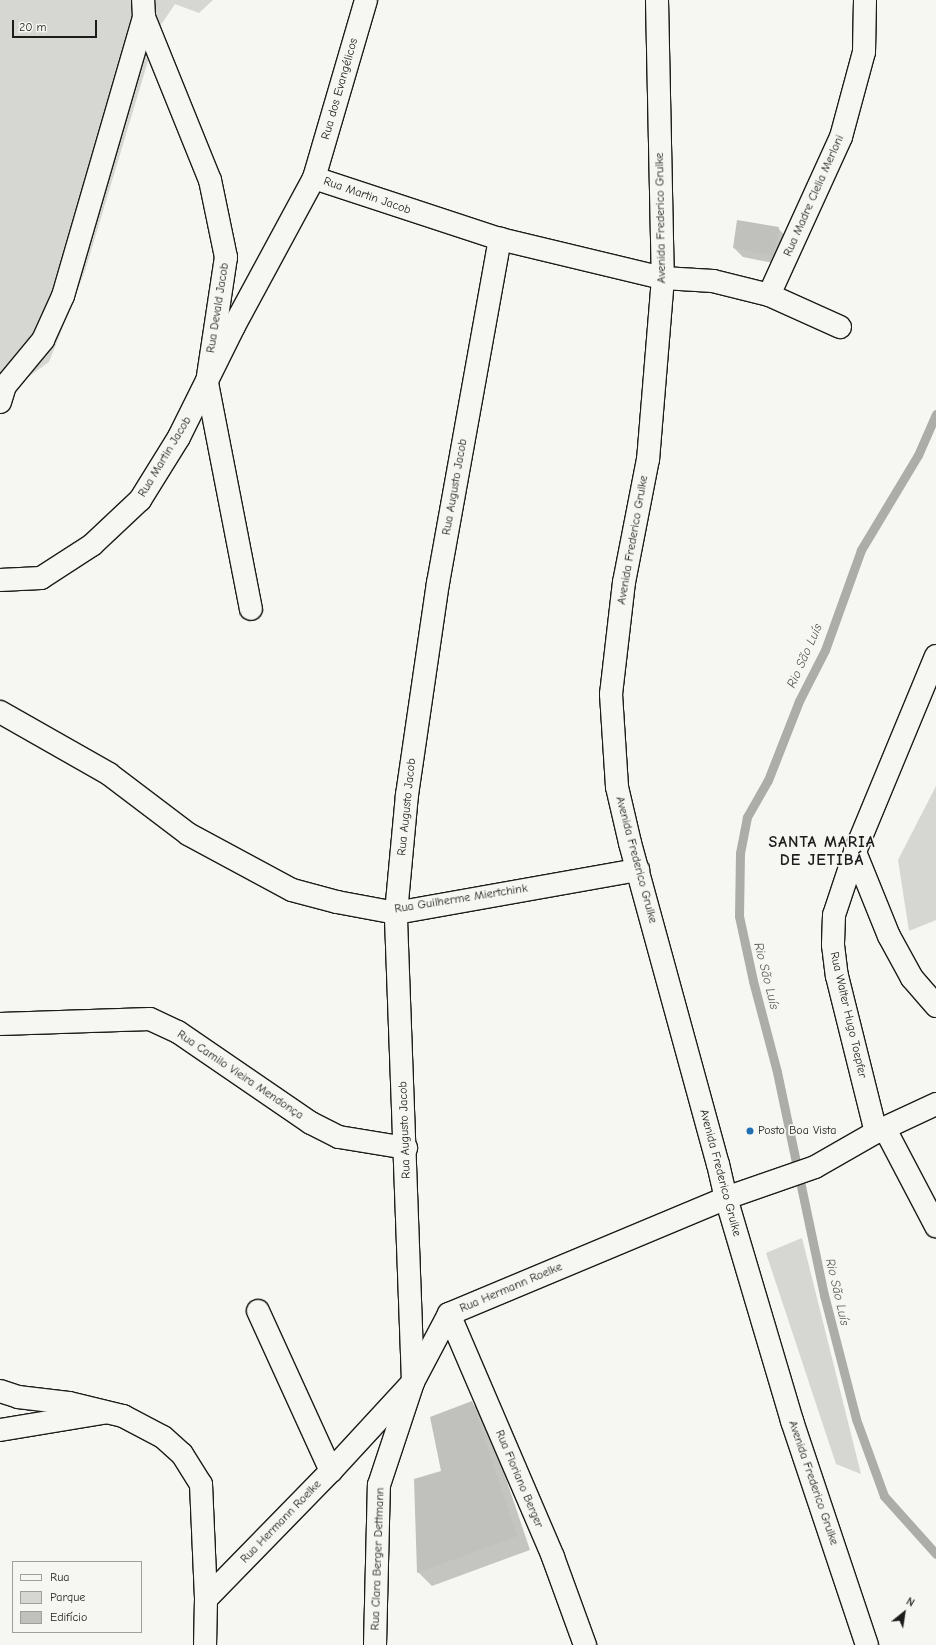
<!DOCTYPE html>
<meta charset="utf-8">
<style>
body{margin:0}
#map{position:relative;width:936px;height:1645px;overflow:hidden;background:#f6f6f2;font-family:"Comic Neue",sans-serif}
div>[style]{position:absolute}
.green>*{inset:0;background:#d6d6d2}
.shadow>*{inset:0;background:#0003}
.stream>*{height:9px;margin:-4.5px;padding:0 4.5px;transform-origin:4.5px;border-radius:4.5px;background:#acaca9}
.building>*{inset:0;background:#c0c0bd}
.roads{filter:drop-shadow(1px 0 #1c1c1c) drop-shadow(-1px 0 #1c1c1c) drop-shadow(0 1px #1c1c1c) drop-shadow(0 -1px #1c1c1c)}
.minor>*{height:22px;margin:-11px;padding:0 11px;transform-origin:11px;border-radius:11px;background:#f6f6f2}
.primary>*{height:22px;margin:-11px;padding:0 11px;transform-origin:11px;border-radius:11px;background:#f6f6f2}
.dots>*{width:11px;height:11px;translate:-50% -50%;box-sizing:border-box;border:2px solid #f6f6f2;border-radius:50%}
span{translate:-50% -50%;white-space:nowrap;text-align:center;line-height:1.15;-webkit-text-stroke:3.5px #f6f6f2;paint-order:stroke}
.street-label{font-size:12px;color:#1c1c1c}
.poi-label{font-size:12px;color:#1c1c1c}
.left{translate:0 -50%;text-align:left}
.water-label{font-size:13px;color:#565654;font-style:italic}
.district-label{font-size:16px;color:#1c1c1c;font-weight:700;letter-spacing:1px}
.legend{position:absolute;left:12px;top:1561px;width:130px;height:72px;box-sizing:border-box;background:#f6f6f2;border:1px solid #9f9f9c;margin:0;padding:5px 7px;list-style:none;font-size:12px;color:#1c1c1c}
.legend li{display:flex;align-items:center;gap:8px;height:20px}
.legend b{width:20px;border:1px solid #9f9f9c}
.north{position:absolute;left:884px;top:1593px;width:40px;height:40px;-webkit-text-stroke:3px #f6f6f2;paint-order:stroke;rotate:30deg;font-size:11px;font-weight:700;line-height:16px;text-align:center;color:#1c1c1c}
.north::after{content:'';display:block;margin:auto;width:14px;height:18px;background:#1c1c1c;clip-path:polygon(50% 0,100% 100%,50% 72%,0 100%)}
.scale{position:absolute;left:12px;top:20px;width:85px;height:18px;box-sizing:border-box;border:2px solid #1c1c1c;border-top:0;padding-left:5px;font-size:12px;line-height:14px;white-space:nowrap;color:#1c1c1c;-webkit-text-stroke:3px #f6f6f2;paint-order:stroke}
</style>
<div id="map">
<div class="green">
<i style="clip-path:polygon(0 0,213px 0,199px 13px,175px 4px,157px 31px,85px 271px,49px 362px,0 397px)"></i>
<i style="clip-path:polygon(936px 786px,936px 920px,909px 931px,898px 860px)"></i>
<i style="clip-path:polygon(802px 1238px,861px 1474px,836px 1464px,766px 1253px)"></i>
</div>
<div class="shadow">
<i style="clip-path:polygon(778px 228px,787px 238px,783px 265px,743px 257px,734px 248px)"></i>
<i style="clip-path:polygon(472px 1403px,485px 1416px,530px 1550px,432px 1586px,418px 1572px,442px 1471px)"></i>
</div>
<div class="stream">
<i style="left:936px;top:414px;width:45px;rotate:113.7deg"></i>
<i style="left:918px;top:455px;width:111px;rotate:121deg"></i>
<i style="left:861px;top:550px;width:106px;rotate:109.8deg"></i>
<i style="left:825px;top:650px;width:57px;rotate:117deg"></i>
<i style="left:799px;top:701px;width:85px;rotate:111.4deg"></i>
<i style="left:768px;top:780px;width:43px;rotate:119.6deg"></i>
<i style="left:747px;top:817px;width:37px;rotate:101deg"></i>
<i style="left:740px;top:853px;width:63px;rotate:90.9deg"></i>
<i style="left:739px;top:916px;width:66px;rotate:77.8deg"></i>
<i style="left:753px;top:981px;width:94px;rotate:75.2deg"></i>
<i style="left:777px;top:1072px;width:228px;rotate:78.1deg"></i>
<i style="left:824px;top:1295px;width:128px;rotate:75.5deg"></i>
<i style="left:856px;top:1419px;width:82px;rotate:70deg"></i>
<i style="left:884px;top:1496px;width:78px;rotate:48.1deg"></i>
</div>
<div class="building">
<i style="clip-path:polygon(737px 220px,779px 227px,773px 256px,733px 248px)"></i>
<i style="clip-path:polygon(472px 1401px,517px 1536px,417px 1573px,414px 1479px,441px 1471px,430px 1417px)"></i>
</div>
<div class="roads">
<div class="minor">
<i style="left:144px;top:17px;width:176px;rotate:68deg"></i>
<i style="left:210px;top:180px;width:79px;rotate:78.3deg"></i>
<i style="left:226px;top:257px;width:127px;rotate:98.6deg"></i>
<i style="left:207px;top:383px;width:230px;rotate:79deg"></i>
<i style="left:314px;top:178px;width:196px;rotate:18.2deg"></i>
<i style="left:500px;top:239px;width:168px;rotate:13.5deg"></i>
<i style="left:663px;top:278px;width:50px;rotate:3.4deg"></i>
<i style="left:713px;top:281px;width:58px;rotate:14deg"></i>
<i style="left:769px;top:295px;width:78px;rotate:24.3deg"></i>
<i style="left:769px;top:295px;width:174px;rotate:-65.5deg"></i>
<i style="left:841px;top:137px;width:88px;rotate:-74.9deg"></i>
<i style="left:864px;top:52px;width:52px;rotate:-88.9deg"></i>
<i style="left:0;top:402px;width:17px;rotate:-73deg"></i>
<i style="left:5px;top:386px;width:60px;rotate:-50.4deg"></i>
<i style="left:43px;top:340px;width:48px;rotate:-65.6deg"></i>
<i style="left:63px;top:296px;width:291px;rotate:-73.8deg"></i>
<i style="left:144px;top:17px;width:17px;rotate:-93deg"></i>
<i style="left:0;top:580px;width:41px;rotate:-2.8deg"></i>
<i style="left:41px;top:578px;width:61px;rotate:-32.9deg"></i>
<i style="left:92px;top:545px;width:66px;rotate:-43.2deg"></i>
<i style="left:140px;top:500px;width:74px;rotate:-58.2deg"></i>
<i style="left:179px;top:437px;width:124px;rotate:-63.6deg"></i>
<i style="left:234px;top:326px;width:168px;rotate:-61.6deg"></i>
<i style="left:314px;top:178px;width:185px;rotate:-73.7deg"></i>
<i style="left:0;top:712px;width:125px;rotate:29.6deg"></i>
<i style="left:109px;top:774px;width:99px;rotate:37.2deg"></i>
<i style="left:188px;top:834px;width:118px;rotate:28.3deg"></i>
<i style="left:292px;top:890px;width:47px;rotate:14.9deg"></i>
<i style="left:337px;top:902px;width:60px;rotate:10.6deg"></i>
<i style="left:396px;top:913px;width:246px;rotate:-10.1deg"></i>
<i style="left:855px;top:852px;width:66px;rotate:108.4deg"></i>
<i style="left:834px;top:915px;width:30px;rotate:92deg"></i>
<i style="left:833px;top:945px;width:31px;rotate:83deg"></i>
<i style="left:837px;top:976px;width:161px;rotate:76deg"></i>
<i style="left:0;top:1024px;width:150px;rotate:-1.9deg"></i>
<i style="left:150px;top:1019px;width:31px;rotate:25deg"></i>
<i style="left:178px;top:1032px;width:161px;rotate:34.4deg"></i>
<i style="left:311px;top:1123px;width:31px;rotate:27deg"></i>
<i style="left:339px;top:1137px;width:68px;rotate:9.3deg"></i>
<i style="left:885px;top:1129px;width:110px;rotate:62.3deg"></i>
<i style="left:258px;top:1311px;width:176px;rotate:65.5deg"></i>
<i style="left:449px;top:1314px;width:264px;rotate:66.8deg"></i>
<i style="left:553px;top:1557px;width:94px;rotate:70deg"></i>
<i style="left:0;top:1391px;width:19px;rotate:18deg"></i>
<i style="left:18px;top:1397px;width:51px;rotate:6.7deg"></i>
<i style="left:69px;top:1403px;width:56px;rotate:13.5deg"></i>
<i style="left:123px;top:1416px;width:45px;rotate:27.7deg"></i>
<i style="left:163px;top:1437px;width:25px;rotate:42deg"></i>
<i style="left:182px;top:1454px;width:36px;rotate:58deg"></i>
<i style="left:201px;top:1484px;width:115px;rotate:87.5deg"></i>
<i style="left:206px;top:1599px;width:46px;rotate:91.2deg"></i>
<i style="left:0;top:1430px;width:104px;rotate:-9.4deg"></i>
<i style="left:206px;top:1599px;width:179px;rotate:-45.7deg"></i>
<i style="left:331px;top:1471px;width:121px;rotate:-47.3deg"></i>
<i style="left:413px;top:1382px;width:77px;rotate:-62.1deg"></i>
<i style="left:449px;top:1314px;width:300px;rotate:-22.7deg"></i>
<i style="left:726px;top:1198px;width:94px;rotate:-19.2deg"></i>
<i style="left:815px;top:1167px;width:70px;rotate:-29.8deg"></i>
<i style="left:876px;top:1132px;width:66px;rotate:-25deg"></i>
<i style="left:375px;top:1645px;width:160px;rotate:-88.6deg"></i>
<i style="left:379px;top:1485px;width:108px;rotate:-71.7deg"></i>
<i style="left:413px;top:1382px;width:469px;rotate:-92.1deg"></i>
<i style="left:396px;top:913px;width:119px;rotate:-84.7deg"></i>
<i style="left:407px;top:795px;width:214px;rotate:-81.7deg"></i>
<i style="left:438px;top:583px;width:350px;rotate:-79.8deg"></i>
</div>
<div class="primary">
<i style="left:657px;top:0;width:278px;rotate:88.8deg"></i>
<i style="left:663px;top:278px;width:182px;rotate:94.7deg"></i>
<i style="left:648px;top:459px;width:125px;rotate:101deg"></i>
<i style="left:624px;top:582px;width:113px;rotate:96.6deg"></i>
<i style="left:611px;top:694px;width:93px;rotate:86.3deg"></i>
<i style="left:617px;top:787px;width:57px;rotate:76.9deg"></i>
<i style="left:630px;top:843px;width:333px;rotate:74.7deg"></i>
<i style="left:718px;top:1164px;width:35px;rotate:77deg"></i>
<i style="left:726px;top:1198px;width:233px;rotate:73.5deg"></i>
<i style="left:792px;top:1421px;width:236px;rotate:71.5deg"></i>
<i style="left:936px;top:656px;width:212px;rotate:112.5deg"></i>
<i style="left:855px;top:852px;width:91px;rotate:68deg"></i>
<i style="left:889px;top:936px;width:48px;rotate:61.3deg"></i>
<i style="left:912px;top:978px;width:37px;rotate:49deg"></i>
</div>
</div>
<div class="dots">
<i style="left:750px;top:1131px;background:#1f6fb2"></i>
</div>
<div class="street-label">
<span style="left:340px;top:89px;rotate:-74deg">Rua dos Evangélicos</span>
<span style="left:367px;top:196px;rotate:19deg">Rua Martin Jacob</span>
<span style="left:814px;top:196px;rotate:-66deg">Rua Madre Clelia Merloni</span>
<span style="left:661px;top:218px;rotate:-91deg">Avenida Frederico Grulke</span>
<span style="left:218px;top:308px;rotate:-81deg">Rua Devald Jacob</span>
<span style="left:165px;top:457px;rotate:-59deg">Rua Martin Jacob</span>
<span style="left:455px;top:487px;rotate:-80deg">Rua Augusto Jacob</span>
<span style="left:633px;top:540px;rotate:-80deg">Avenida Frederico Grulke</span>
<span style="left:407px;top:807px;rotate:-84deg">Rua Augusto Jacob</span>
<span style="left:636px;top:860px;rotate:75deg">Avenida Frederico Grulke</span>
<span style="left:461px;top:899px;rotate:-9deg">Rua Guilherme Miertchink</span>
<span style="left:848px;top:1015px;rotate:77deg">Rua Walter Hugo Toepfer</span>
<span style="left:240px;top:1075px;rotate:34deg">Rua Camilo Vieira Mendonça</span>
<span style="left:405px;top:1130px;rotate:-92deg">Rua Augusto Jacob</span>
<span style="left:720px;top:1173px;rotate:75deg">Avenida Frederico Grulke</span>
<span style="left:511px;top:1288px;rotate:-23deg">Rua Hermann Roelke</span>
<span style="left:519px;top:1479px;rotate:67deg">Rua Floriano Berger</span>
<span style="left:813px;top:1483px;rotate:71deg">Avenida Frederico Grulke</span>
<span style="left:281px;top:1522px;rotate:-46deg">Rua Hermann Roelke</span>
<span style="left:378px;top:1559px;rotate:-88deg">Rua Clara Berger Dettmann</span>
</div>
<div class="poi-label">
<span class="left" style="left:758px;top:1131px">Posto Boa Vista</span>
</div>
<div class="water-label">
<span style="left:805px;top:656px;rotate:-66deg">Rio São Luís</span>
<span style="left:766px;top:976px;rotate:76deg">Rio São Luís</span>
<span style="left:837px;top:1292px;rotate:77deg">Rio São Luís</span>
</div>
<div class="district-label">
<span style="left:822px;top:851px">SANTA MARIA<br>DE JETIBÁ</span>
</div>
<ul class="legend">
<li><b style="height:5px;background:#f6f6f2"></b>Rua</li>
<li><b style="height:11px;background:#d6d6d2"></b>Parque</li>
<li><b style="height:11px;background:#c0c0bd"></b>Edifício</li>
</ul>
<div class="north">N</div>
<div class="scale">20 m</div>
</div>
